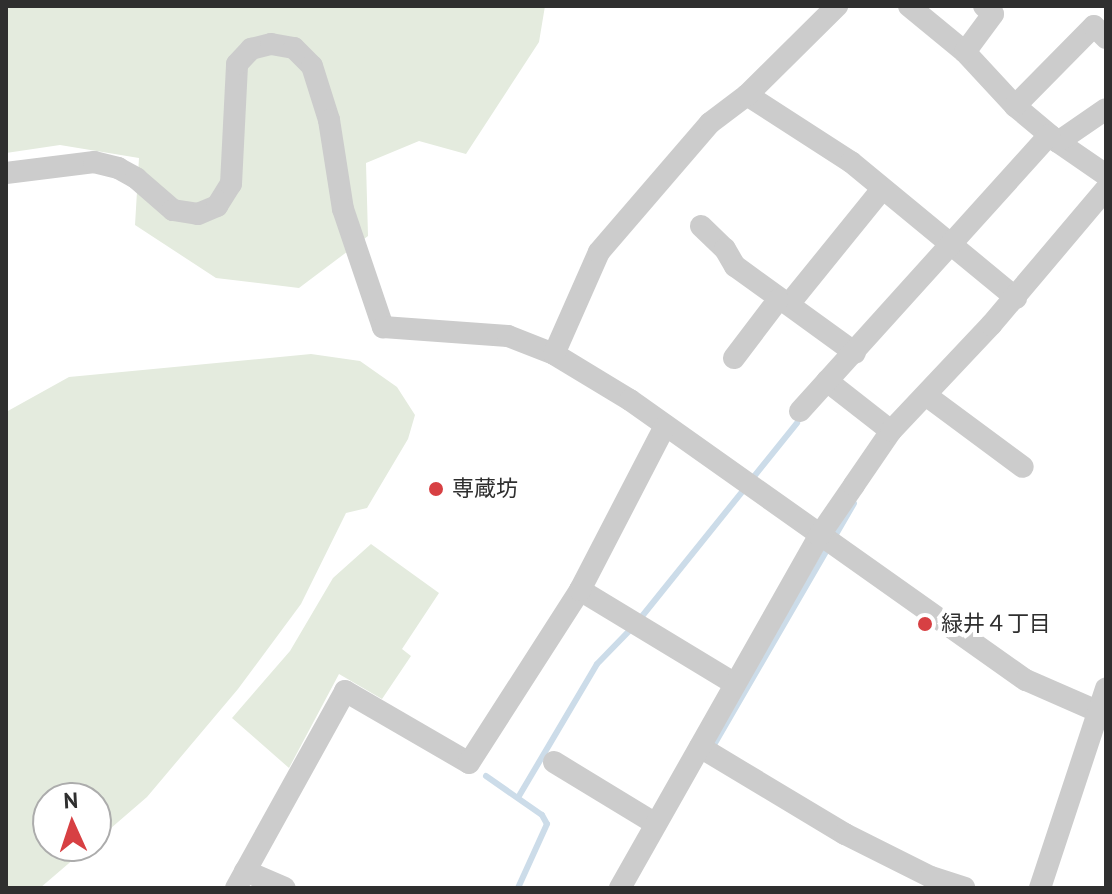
<!DOCTYPE html>
<meta charset="utf-8">
<style>
body{margin:0}
#map{position:relative;width:1112px;height:894px;overflow:hidden;background:#fff;font-family:"PT Sans","Noto Sans JP",sans-serif}
div>[style]{position:absolute}
.green>*{inset:0;background:#e4ebde}
.stream>*{height:6px;margin:-3px;padding:0 3px;transform-origin:3px;border-radius:3px;background:#ccdce9}
.minor>*{height:22px;margin:-11px;padding:0 11px;transform-origin:11px;border-radius:11px;background:#ccc}
.dots>*{width:22px;height:22px;translate:-50% -50%;box-sizing:border-box;border:4px solid #fff;border-radius:50%}
span{translate:-50% -50%;white-space:nowrap;text-align:center;line-height:1.15;-webkit-text-stroke:8px #fff;paint-order:stroke}
.poi-label{font-size:22px;color:#2f2f2f}
.left{translate:0 -50%;text-align:left}
.frame{position:absolute;inset:0;border:8px solid #2f2f2f;pointer-events:none}
.north{position:absolute;left:32px;top:782px;width:80px;height:80px;box-sizing:border-box;background:#fff;border:2px solid #acacac;border-radius:50%;rotate:357deg;font-size:22px;font-weight:700;line-height:32px;text-align:center;color:#2f2f2f}
.north::after{content:'';display:block;margin:auto;width:28px;height:36px;background:#d74043;clip-path:polygon(50% 0,100% 100%,50% 72%,0 100%)}
</style>
<div id="map">
<div class="green">
<i style="clip-path:polygon(6px 6px,545px 6px,539px 42px,466px 154px,419px 141px,366px 163px,368px 236px,299px 288px,216px 278px,135px 225px,139px 158px,60px 145px,6px 153px)"></i>
<i style="clip-path:polygon(311px 354px,360px 361px,397px 387px,415px 415px,408px 439px,367px 508px,346px 513px,301px 604px,238px 689px,147px 797px,96px 841px,96px 798px,48px 798px,48px 846px,89px 846px,40px 888px,6px 888px,6px 412px,69px 377px)"></i>
<i style="clip-path:polygon(371px 544px,439px 593px,402px 649px,411px 656px,382px 699px,339px 674px,289px 768px,232px 718px,290px 651px,333px 578px)"></i>
</div>
<div class="stream">
<i style="left:752px;top:479px;width:72px;rotate:-51.2deg"></i>
<i style="left:639px;top:620px;width:169px;rotate:-51.2deg"></i>
<i style="left:711px;top:750px;width:285px;rotate:-59.9deg"></i>
<i style="left:486px;top:776px;width:68px;rotate:34.9deg"></i>
<i style="left:542px;top:815px;width:10px;rotate:61deg"></i>
<i style="left:547px;top:824px;width:70px;rotate:114.4deg"></i>
<i style="left:519px;top:796px;width:153px;rotate:-59.4deg"></i>
<i style="left:597px;top:664px;width:50px;rotate:-45.8deg"></i>
</div>
<div class="minor">
<i style="left:909px;top:6px;width:72px;rotate:39.4deg"></i>
<i style="left:965px;top:52px;width:74px;rotate:47.2deg"></i>
<i style="left:1015px;top:106px;width:56px;rotate:39.9deg"></i>
<i style="left:1058px;top:142px;width:58px;rotate:34.5deg"></i>
<i style="left:965px;top:52px;width:47px;rotate:-53.6deg"></i>
<i style="left:993px;top:14px;width:12px;rotate:-138deg"></i>
<i style="left:747px;top:95px;width:124px;rotate:32.8deg"></i>
<i style="left:851px;top:162px;width:214px;rotate:39.5deg"></i>
<i style="left:1015px;top:106px;width:112px;rotate:-45.4deg"></i>
<i style="left:1094px;top:26px;width:17px;rotate:45deg"></i>
<i style="left:1058px;top:142px;width:58px;rotate:-34.5deg"></i>
<i style="left:6px;top:173px;width:89px;rotate:-7.1deg"></i>
<i style="left:94px;top:162px;width:25px;rotate:14deg"></i>
<i style="left:118px;top:168px;width:21px;rotate:29deg"></i>
<i style="left:136px;top:178px;width:49px;rotate:40.9deg"></i>
<i style="left:173px;top:210px;width:25px;rotate:9deg"></i>
<i style="left:198px;top:214px;width:21px;rotate:-23deg"></i>
<i style="left:217px;top:206px;width:26px;rotate:-58deg"></i>
<i style="left:231px;top:184px;width:120px;rotate:-87.1deg"></i>
<i style="left:237px;top:64px;width:21px;rotate:-47deg"></i>
<i style="left:251px;top:49px;width:21px;rotate:-14deg"></i>
<i style="left:271px;top:44px;width:23px;rotate:10deg"></i>
<i style="left:294px;top:48px;width:25px;rotate:45deg"></i>
<i style="left:312px;top:66px;width:57px;rotate:72.5deg"></i>
<i style="left:329px;top:120px;width:90px;rotate:81.1deg"></i>
<i style="left:343px;top:209px;width:125px;rotate:71.3deg"></i>
<i style="left:383px;top:327px;width:125px;rotate:4.1deg"></i>
<i style="left:508px;top:336px;width:49px;rotate:21.4deg"></i>
<i style="left:554px;top:354px;width:89px;rotate:31.2deg"></i>
<i style="left:630px;top:400px;width:485px;rotate:35.3deg"></i>
<i style="left:1026px;top:680px;width:87px;rotate:23.6deg"></i>
<i style="left:701px;top:226px;width:33px;rotate:44deg"></i>
<i style="left:725px;top:249px;width:20px;rotate:60deg"></i>
<i style="left:735px;top:266px;width:148px;rotate:35.9deg"></i>
<i style="left:789px;top:304px;width:148px;rotate:-51deg"></i>
<i style="left:554px;top:354px;width:111px;rotate:-66.2deg"></i>
<i style="left:599px;top:252px;width:170px;rotate:-49.3deg"></i>
<i style="left:710px;top:123px;width:46px;rotate:-37.1deg"></i>
<i style="left:747px;top:95px;width:127px;rotate:-44.7deg"></i>
<i style="left:734px;top:358px;width:73px;rotate:-52.8deg"></i>
<i style="left:827px;top:381px;width:81px;rotate:38deg"></i>
<i style="left:927px;top:396px;width:119px;rotate:36.5deg"></i>
<i style="left:800px;top:411px;width:372px;rotate:-47.9deg"></i>
<i style="left:580px;top:590px;width:181px;rotate:31.2deg"></i>
<i style="left:700px;top:747px;width:169px;rotate:31deg"></i>
<i style="left:845px;top:834px;width:96px;rotate:26.6deg"></i>
<i style="left:931px;top:877px;width:35px;rotate:18deg"></i>
<i style="left:554px;top:762px;width:119px;rotate:31.3deg"></i>
<i style="left:245px;top:871px;width:43px;rotate:23deg"></i>
<i style="left:236px;top:888px;width:225px;rotate:-61deg"></i>
<i style="left:345px;top:691px;width:143px;rotate:30.1deg"></i>
<i style="left:469px;top:763px;width:206px;rotate:-57.3deg"></i>
<i style="left:580px;top:590px;width:185px;rotate:-62.6deg"></i>
<i style="left:620px;top:888px;width:404px;rotate:-60.5deg"></i>
<i style="left:819px;top:536px;width:62px;rotate:-55.5deg"></i>
<i style="left:854px;top:485px;width:65px;rotate:-55.6deg"></i>
<i style="left:891px;top:431px;width:146px;rotate:-46.7deg"></i>
<i style="left:991px;top:325px;width:178px;rotate:-49.8deg"></i>
<i style="left:1040px;top:888px;width:210px;rotate:-71.7deg"></i>
</div>
<div class="dots">
<i style="left:436px;top:489px;background:#d74043"></i>
<i style="left:925px;top:624px;background:#d74043"></i>
</div>
<div class="poi-label">
<span class="left" style="left:452px;top:489px">専蔵坊</span>
<span class="left" style="left:941px;top:624px">緑井４丁目</span>
</div>
<div class="frame"></div>
<div class="north">N</div>
</div>
